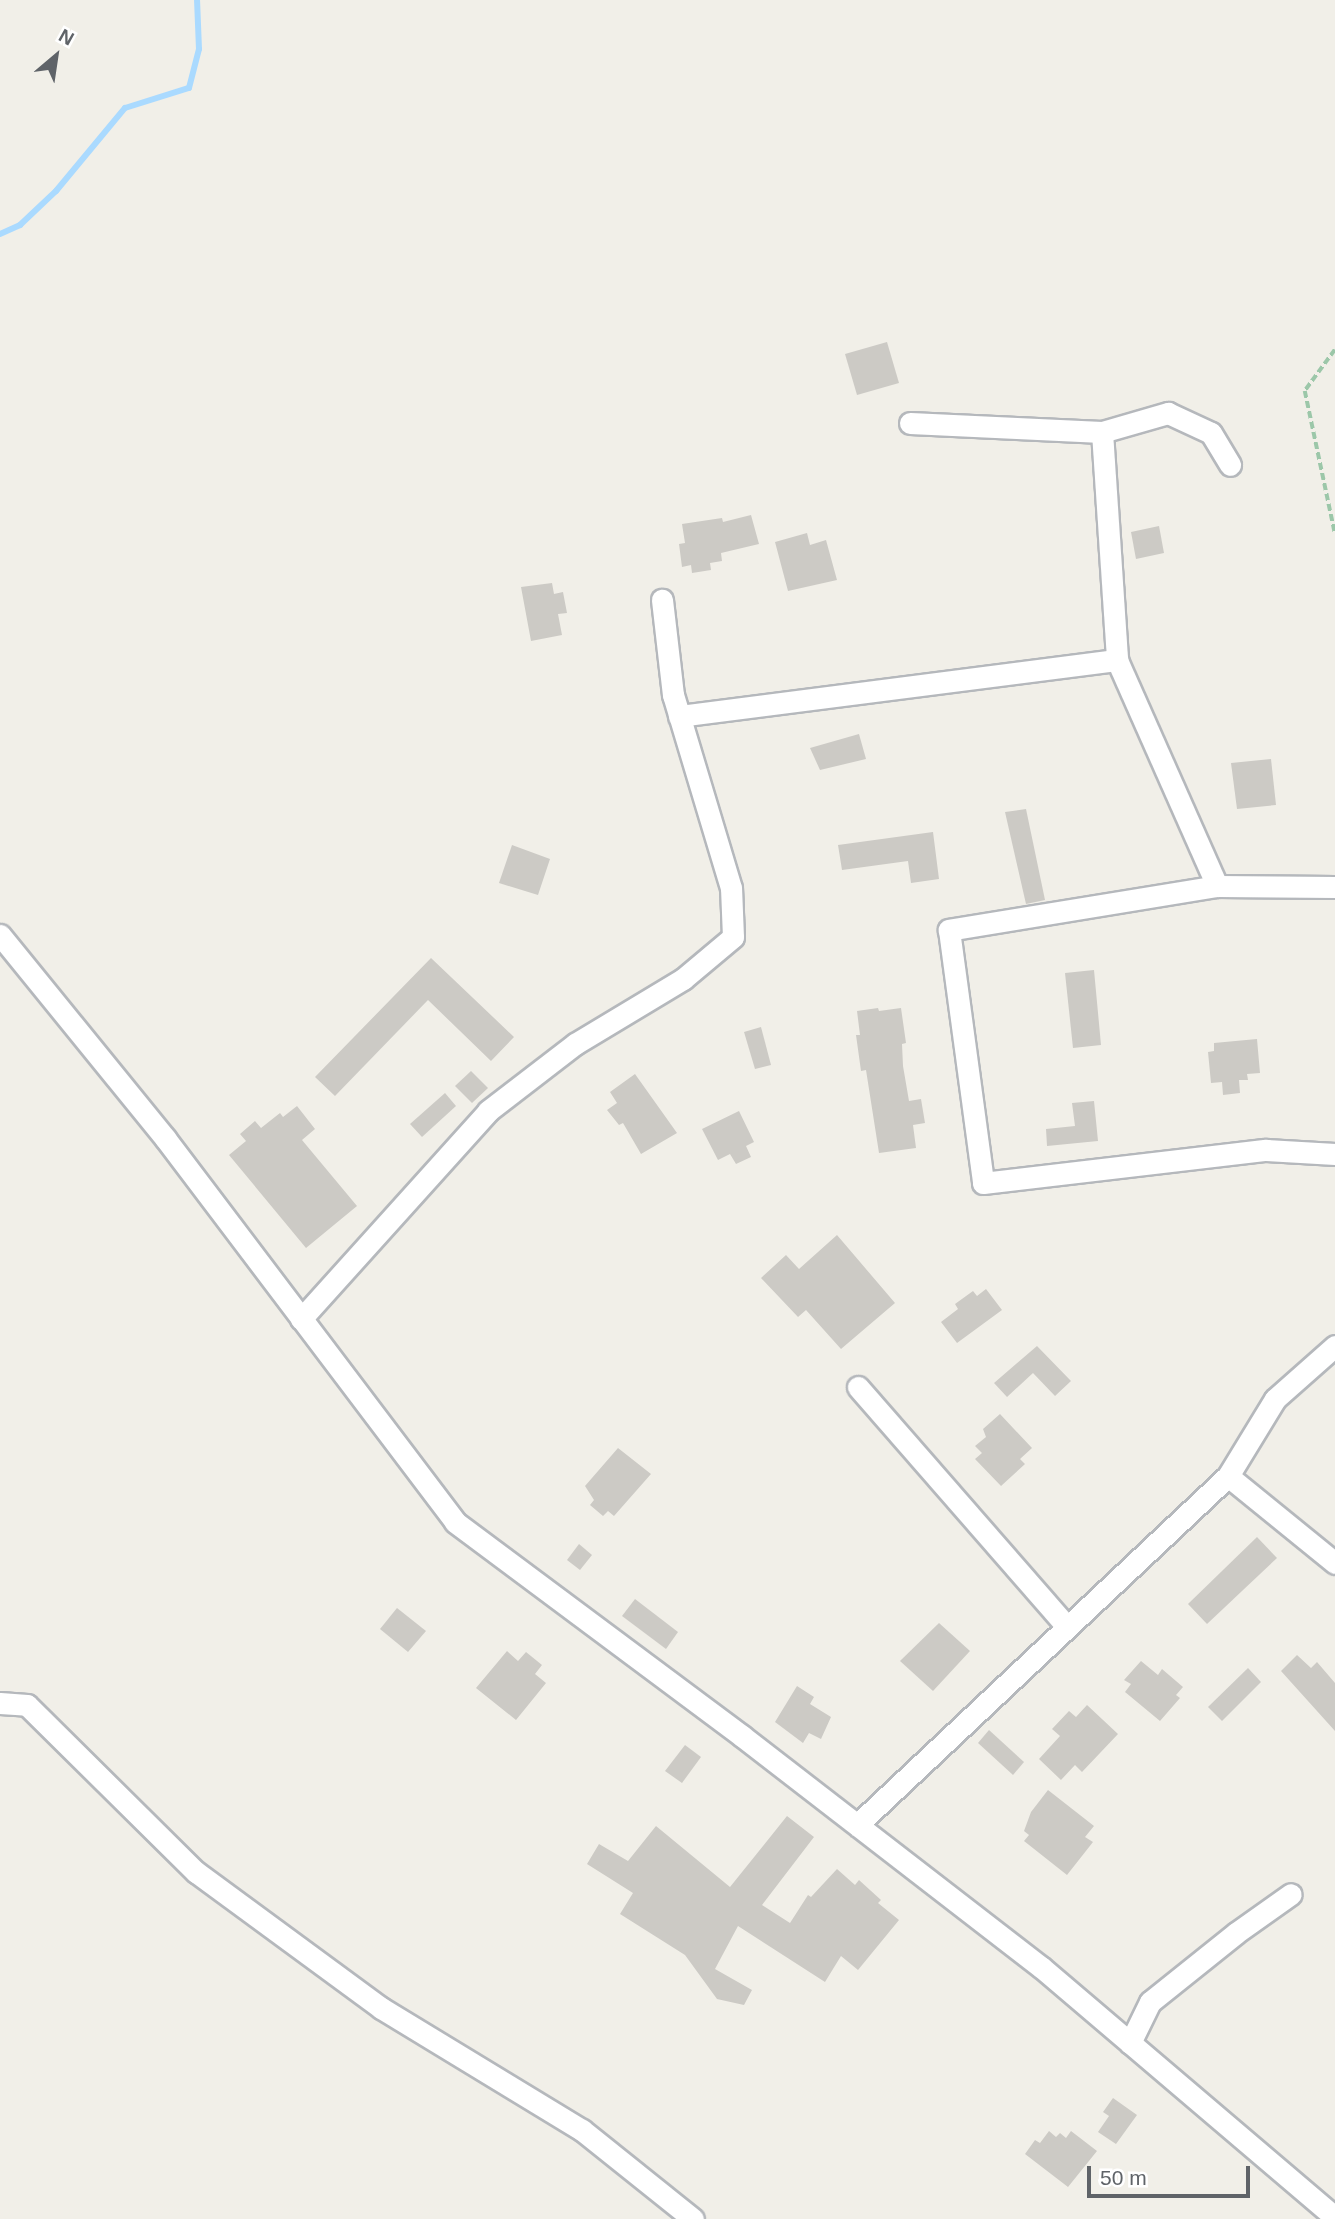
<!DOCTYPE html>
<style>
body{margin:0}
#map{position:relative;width:1335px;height:2219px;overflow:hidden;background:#f1efe8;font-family:Helvetica,sans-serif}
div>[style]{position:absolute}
.stream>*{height:6px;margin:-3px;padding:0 3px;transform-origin:3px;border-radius:3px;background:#aadaff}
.building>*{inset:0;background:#cccac5}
.path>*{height:3.5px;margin-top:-1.75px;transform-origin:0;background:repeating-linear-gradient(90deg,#9cc7a9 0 7px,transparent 0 10.5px)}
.roads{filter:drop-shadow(2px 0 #b5b8bc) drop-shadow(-2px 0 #b5b8bc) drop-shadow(0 2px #b5b8bc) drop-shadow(0 -2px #b5b8bc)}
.minor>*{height:21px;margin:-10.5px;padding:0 10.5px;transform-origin:10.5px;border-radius:10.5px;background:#fff}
span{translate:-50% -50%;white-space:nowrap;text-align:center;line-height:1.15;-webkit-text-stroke:5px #fff;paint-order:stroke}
.north{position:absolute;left:21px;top:21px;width:70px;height:70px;-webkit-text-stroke:5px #fff;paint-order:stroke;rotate:29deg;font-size:19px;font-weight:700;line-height:28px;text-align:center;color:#5f6368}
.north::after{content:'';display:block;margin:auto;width:24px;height:32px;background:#5f6368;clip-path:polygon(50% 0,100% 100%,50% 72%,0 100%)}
.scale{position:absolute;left:1087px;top:2166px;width:163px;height:32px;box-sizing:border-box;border:4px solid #5f6368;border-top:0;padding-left:9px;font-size:21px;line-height:24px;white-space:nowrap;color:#5f6368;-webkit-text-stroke:5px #fff;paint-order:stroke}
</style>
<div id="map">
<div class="stream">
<i style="left:0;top:234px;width:22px;rotate:-24deg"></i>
<i style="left:20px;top:225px;width:50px;rotate:-43.4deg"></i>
<i style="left:56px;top:191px;width:108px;rotate:-50.3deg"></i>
<i style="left:125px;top:108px;width:67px;rotate:-17.4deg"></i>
<i style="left:189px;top:88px;width:40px;rotate:-75.6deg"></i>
<i style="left:199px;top:49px;width:49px;rotate:-92.3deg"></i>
</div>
<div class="building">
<i style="clip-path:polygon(887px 342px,899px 383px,857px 395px,845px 354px)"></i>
<i style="clip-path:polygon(751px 515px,759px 544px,721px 553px,722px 561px,710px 563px,711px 570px,692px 573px,691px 565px,682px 567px,679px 544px,685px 543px,682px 524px,722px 518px,723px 522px)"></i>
<i style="clip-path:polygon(1159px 526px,1164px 553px,1136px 559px,1131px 532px)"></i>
<i style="clip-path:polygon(807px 533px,810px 545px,826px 540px,837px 580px,788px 591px,775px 542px)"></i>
<i style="clip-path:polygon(552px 583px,554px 594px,563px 592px,567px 613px,558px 614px,562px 635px,531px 641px,521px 587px)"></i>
<i style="clip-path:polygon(859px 734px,866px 759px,820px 770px,810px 748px)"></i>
<i style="clip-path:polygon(1271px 759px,1276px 805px,1237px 809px,1231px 763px)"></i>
<i style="clip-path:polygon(1026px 809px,1045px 900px,1026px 904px,1005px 812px)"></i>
<i style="clip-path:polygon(933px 832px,939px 879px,911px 883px,908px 861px,842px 870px,838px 845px)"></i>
<i style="clip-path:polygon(512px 845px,550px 859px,538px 895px,499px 883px)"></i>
<i style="clip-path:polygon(431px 958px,514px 1037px,491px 1061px,428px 1000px,335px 1096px,315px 1077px)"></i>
<i style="clip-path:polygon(1094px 970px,1101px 1045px,1073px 1048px,1065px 973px)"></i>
<i style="clip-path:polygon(878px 1008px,879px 1011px,901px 1008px,906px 1043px,902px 1044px,903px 1066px,909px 1101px,921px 1099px,925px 1123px,913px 1125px,916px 1148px,879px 1153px,866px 1070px,861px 1071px,856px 1035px,860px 1035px,857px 1011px)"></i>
<i style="clip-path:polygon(761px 1027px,771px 1065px,755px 1069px,744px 1032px)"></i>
<i style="clip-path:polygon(1257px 1039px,1260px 1073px,1247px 1074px,1248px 1080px,1239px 1080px,1240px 1093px,1223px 1095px,1222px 1082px,1211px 1083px,1208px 1052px,1214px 1051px,1214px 1043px)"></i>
<i style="clip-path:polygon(471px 1071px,488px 1088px,472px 1103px,455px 1086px)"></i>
<i style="clip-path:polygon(635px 1074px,677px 1133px,641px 1154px,623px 1123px,619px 1125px,607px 1110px,617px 1103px,610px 1092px)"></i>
<i style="clip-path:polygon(445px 1093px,456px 1106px,422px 1137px,410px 1124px)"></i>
<i style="clip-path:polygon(1094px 1101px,1098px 1141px,1047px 1146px,1046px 1129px,1075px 1126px,1072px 1103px)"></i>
<i style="clip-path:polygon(297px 1106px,315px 1129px,302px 1140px,357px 1206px,306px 1248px,229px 1155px,246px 1141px,240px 1134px,255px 1121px,261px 1128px,280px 1113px,283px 1117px)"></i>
<i style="clip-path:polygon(739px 1111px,754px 1142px,746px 1146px,751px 1157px,736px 1164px,730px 1154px,718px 1160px,702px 1129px)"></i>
<i style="clip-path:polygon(837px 1235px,895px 1303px,841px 1349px,806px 1310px,798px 1317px,761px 1278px,786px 1255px,799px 1269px)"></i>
<i style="clip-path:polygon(986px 1289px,1002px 1310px,957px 1343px,941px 1322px,958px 1309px,955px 1304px,973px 1291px,977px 1296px)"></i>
<i style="clip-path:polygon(1037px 1346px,1071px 1381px,1055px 1396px,1033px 1373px,1007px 1397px,994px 1383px)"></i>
<i style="clip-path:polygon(1000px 1414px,1032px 1448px,1020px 1459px,1025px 1464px,1001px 1486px,975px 1459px,982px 1453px,975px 1446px,986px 1437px,983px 1429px)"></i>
<i style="clip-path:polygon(618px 1448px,651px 1474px,614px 1516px,608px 1511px,603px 1516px,590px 1505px,594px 1500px,585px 1486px)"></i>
<i style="clip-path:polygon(1257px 1537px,1277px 1558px,1207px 1624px,1188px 1604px)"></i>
<i style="clip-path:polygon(579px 1544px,592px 1555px,580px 1570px,567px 1560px)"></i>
<i style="clip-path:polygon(635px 1599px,678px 1632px,666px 1649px,622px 1616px)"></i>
<i style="clip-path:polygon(397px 1608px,426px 1631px,408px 1652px,380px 1629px)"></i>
<i style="clip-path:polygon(939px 1623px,970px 1651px,933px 1691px,900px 1661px)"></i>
<i style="clip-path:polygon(507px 1651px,518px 1661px,526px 1652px,542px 1665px,535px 1674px,546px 1683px,516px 1720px,476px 1688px)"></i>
<i style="clip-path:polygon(1297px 1655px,1311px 1668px,1317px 1662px,1335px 1683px,1335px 1731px,1281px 1671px)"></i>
<i style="clip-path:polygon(1141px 1661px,1158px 1675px,1162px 1669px,1183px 1687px,1176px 1695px,1180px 1698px,1160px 1721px,1125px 1692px,1131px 1684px,1124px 1680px)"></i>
<i style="clip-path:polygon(1248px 1668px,1261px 1682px,1222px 1721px,1208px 1707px)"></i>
<i style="clip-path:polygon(797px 1686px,814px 1697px,810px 1704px,831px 1717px,821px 1739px,809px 1733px,803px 1743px,775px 1722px)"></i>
<i style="clip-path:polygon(1087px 1705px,1118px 1734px,1082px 1772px,1075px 1765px,1061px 1780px,1039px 1759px,1060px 1736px,1052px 1729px,1069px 1711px,1076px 1717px)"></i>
<i style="clip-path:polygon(989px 1730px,1024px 1762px,1013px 1775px,978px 1743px)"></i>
<i style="clip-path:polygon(685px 1745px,701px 1757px,682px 1783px,665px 1771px)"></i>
<i style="clip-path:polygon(1048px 1790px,1094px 1826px,1085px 1837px,1093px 1842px,1067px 1875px,1024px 1841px,1029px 1835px,1024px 1831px,1031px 1812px)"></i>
<i style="clip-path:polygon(787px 1816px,814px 1837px,762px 1905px,790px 1923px,808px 1895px,811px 1897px,837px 1869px,855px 1885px,859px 1880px,881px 1900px,878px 1903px,899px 1920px,858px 1970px,841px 1956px,825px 1982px,738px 1926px,715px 1969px,752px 1990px,744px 2005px,717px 1999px,685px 1955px,620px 1914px,633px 1893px,587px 1864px,599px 1844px,628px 1861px,656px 1826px,730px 1887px)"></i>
<i style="clip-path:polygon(1113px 2098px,1137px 2115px,1116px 2144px,1098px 2132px,1109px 2116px,1103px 2112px)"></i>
<i style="clip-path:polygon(1049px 2131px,1056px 2137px,1060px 2133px,1066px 2138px,1071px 2131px,1097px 2151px,1068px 2187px,1025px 2154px,1035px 2140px,1040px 2143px)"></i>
</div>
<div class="path">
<i style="left:1335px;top:350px;width:51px;rotate:126.2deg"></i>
<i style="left:1305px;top:391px;width:145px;rotate:78.1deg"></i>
</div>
<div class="roads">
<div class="minor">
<i style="left:910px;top:423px;width:192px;rotate:2.7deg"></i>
<i style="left:1102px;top:432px;width:69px;rotate:-16.1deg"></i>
<i style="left:1168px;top:413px;width:47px;rotate:24.9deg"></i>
<i style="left:1211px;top:433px;width:37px;rotate:59deg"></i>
<i style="left:1102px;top:432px;width:228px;rotate:86.2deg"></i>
<i style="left:1117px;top:660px;width:247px;rotate:66.1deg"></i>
<i style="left:679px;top:716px;width:442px;rotate:-7.3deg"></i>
<i style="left:1335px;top:887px;width:118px;rotate:-179.5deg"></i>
<i style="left:1217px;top:886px;width:272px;rotate:170.7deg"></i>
<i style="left:949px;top:930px;width:255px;rotate:82.3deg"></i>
<i style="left:983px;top:1183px;width:285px;rotate:-6.7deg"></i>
<i style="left:1266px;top:1150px;width:69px;rotate:3.3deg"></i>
<i style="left:0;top:935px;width:262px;rotate:50.9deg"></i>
<i style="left:165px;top:1138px;width:481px;rotate:52.9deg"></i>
<i style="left:455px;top:1522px;width:358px;rotate:36.7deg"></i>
<i style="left:742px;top:1736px;width:378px;rotate:37.7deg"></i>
<i style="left:1041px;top:1967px;width:386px;rotate:40.4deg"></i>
<i style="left:301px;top:1319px;width:280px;rotate:-48deg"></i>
<i style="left:488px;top:1111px;width:110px;rotate:-37.6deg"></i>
<i style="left:575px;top:1044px;width:126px;rotate:-31deg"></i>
<i style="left:683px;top:979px;width:65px;rotate:-40deg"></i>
<i style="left:733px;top:937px;width:49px;rotate:-92.3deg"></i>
<i style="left:731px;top:888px;width:202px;rotate:-106.7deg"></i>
<i style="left:673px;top:695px;width:96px;rotate:-96.6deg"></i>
<i style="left:858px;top:1387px;width:318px;rotate:48.9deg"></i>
<i style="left:1228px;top:1476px;width:138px;rotate:39.1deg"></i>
<i style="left:0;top:1703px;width:27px;rotate:4deg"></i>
<i style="left:27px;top:1705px;width:238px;rotate:44.7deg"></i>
<i style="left:196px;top:1872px;width:230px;rotate:36.3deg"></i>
<i style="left:381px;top:2008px;width:235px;rotate:31.3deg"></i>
<i style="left:582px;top:2130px;width:142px;rotate:38.7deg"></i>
<i style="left:857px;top:1825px;width:509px;rotate:-43.25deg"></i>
<i style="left:1228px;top:1476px;width:90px;rotate:-58.6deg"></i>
<i style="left:1275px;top:1399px;width:80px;rotate:-41.5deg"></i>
<i style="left:1130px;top:2043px;width:46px;rotate:-64deg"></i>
<i style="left:1150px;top:2002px;width:110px;rotate:-38.7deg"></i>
<i style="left:1236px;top:1933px;width:67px;rotate:-35.3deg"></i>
</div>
</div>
<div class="north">N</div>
<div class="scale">50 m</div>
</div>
